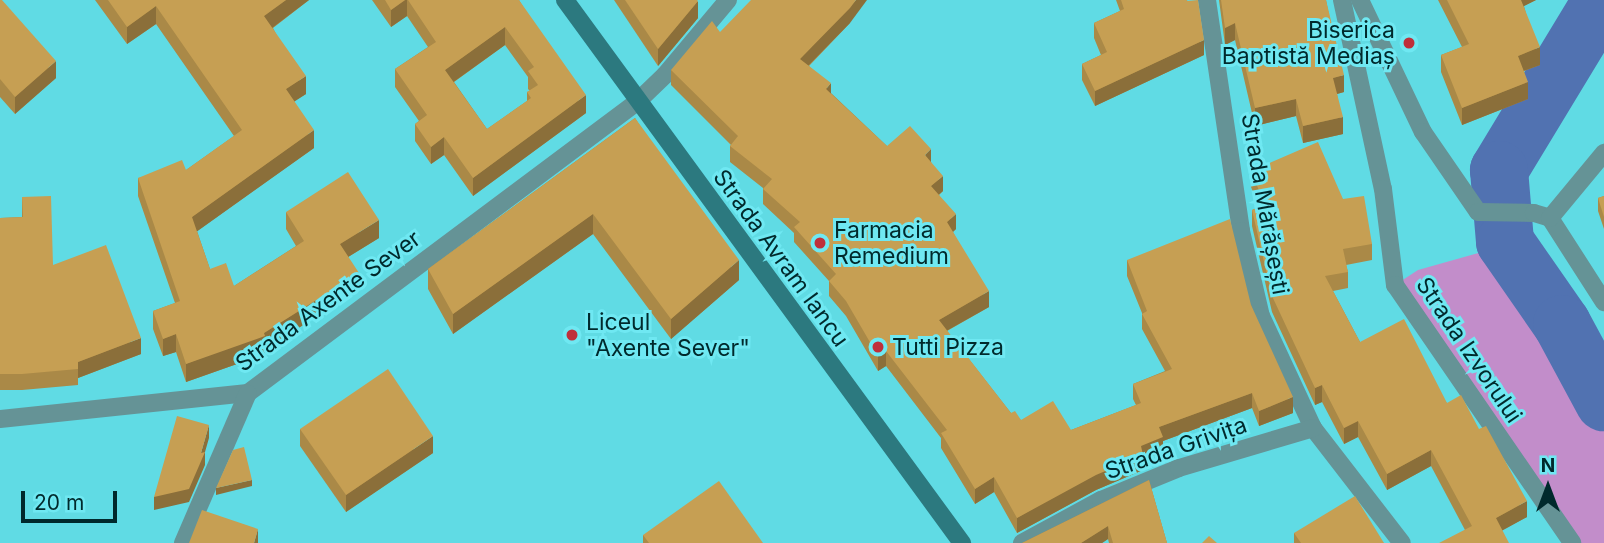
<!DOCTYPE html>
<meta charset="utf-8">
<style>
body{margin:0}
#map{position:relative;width:1604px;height:543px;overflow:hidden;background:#60dbe4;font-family:Inter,sans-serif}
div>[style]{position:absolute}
.green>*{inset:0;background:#c28dca}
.river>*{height:58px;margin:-29px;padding:0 29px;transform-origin:29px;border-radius:29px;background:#5172b1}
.street>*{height:18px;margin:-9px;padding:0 9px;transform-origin:9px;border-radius:9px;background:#659396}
.secondary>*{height:18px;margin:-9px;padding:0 9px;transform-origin:9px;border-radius:9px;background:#2c797f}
.wall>*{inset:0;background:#aa8947}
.shaded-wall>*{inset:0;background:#8b6f3a}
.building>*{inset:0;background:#c69f53}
.dots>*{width:19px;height:19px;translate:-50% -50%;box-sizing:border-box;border:4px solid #6fe8f2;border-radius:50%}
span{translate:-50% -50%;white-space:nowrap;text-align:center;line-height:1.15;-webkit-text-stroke:6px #6fe8f2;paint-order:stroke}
.poi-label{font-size:23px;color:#00292c}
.right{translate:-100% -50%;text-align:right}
.left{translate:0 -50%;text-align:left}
.street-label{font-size:23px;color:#00292c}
.north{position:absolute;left:1513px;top:452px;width:70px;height:70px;-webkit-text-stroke:5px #6fe8f2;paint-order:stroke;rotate:0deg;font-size:19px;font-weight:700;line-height:28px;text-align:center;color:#00292c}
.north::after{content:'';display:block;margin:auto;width:24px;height:32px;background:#00292c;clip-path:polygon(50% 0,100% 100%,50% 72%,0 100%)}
.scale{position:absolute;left:21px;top:491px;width:96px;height:32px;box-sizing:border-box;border:4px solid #00292c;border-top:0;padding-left:9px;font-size:21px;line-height:24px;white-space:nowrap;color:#00292c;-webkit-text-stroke:5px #6fe8f2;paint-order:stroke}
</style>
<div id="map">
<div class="green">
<i style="clip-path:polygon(1489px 250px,1562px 340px,1604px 424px,1604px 543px,1572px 543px,1395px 285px,1418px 270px)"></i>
</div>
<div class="river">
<i style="left:1602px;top:0;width:199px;rotate:121.2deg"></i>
<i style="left:1499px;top:170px;width:72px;rotate:85.2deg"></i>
<i style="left:1505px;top:242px;width:100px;rotate:55.2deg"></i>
<i style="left:1562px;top:324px;width:89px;rotate:61.7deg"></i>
</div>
<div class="street">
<i style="left:1207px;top:0;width:233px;rotate:81.6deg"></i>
<i style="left:1241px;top:231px;width:87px;rotate:76.8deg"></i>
<i style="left:1261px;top:316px;width:123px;rotate:65.1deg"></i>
<i style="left:1313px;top:428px;width:145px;rotate:52.3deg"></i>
<i style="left:1342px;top:0;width:193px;rotate:77.8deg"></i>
<i style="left:1383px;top:189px;width:97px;rotate:82.9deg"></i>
<i style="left:1395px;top:285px;width:313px;rotate:55.5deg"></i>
<i style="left:1360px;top:0;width:146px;rotate:64.5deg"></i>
<i style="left:1423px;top:132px;width:97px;rotate:55.5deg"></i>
<i style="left:1478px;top:212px;width:56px;rotate:1deg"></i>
<i style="left:1534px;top:213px;width:17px;rotate:17deg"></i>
<i style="left:1550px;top:218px;width:100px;rotate:57.3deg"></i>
<i style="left:1550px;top:218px;width:85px;rotate:-50.3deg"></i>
<i style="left:0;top:419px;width:249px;rotate:-6deg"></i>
<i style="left:248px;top:393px;width:486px;rotate:-36.8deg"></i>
<i style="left:637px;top:102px;width:39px;rotate:-44deg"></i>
<i style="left:665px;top:75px;width:98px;rotate:-50deg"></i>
<i style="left:183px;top:543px;width:163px;rotate:-66.6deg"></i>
<i style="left:1022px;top:543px;width:90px;rotate:-28.6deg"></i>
<i style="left:1101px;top:500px;width:84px;rotate:-22.3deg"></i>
<i style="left:1179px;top:468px;width:140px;rotate:-16.6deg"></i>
</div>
<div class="secondary">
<i style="left:565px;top:0;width:673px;rotate:53.83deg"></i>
</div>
<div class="wall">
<i style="clip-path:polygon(0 0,56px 78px,15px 114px,0 97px)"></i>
<i style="clip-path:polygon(95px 0,309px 0,273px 28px,306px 94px,294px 101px,314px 148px,197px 231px,210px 269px,234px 286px,296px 246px,286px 229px,286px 212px,379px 238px,348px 257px,359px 290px,265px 349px,265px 354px,186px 382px,176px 352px,163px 356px,153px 329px,153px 311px,175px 303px,138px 196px,138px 178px,186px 170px,234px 136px,156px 24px,127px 44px)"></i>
<i style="clip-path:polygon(evenodd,372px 0,519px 0,586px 113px,473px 196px,444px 155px,431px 164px,415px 141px,415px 124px,419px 121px,395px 87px,395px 69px,428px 47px,407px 16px,391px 27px,372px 0,505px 45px,528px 77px,528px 89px,530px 91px,527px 92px,527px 101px,487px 129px,454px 82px,505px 45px)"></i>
<i style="clip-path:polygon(614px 0,697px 0,698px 18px,658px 66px)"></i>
<i style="clip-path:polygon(1116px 0,1187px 0,1204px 55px,1095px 106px,1082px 80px,1082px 64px,1101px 55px,1094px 38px,1094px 23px,1120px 11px)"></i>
<i style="clip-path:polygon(1219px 0,1326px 0,1344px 92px,1337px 94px,1343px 134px,1303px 143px,1296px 116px,1255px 126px,1235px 40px,1225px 45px)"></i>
<i style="clip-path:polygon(1438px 0,1536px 0,1524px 6px,1540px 65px,1524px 71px,1528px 99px,1462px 125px,1441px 72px,1441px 55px,1462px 47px)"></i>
<i style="clip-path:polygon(850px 23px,809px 66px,831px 93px,887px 146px,931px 162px,943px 191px,939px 195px,956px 229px,953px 232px,989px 307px,947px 331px,1011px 413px,1021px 420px,1071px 430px,1136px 405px,1133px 399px,1133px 384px,1165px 371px,1142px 329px,1142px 313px,1127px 276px,1127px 260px,1251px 305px,1293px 413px,1259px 426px,1252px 408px,1163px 441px,1163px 452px,1143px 460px,1143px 470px,1096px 490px,1017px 533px,994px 492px,975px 504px,941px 448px,941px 438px,886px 366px,878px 371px,846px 316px,829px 296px,829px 281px,794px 242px,794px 233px,763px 204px,763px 188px,730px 162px,730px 146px,731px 145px,671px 85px,671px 70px,720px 32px)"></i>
<i style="clip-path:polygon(635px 118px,739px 280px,671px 339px,593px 234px,453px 334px,428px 289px,428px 269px)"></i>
<i style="clip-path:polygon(1251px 171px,1343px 199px,1372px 244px,1372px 260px,1346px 265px,1348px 272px,1348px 288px,1333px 291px,1360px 342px,1447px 403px,1527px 517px,1502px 530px,1465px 530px,1431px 466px,1387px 490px,1358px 437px,1344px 444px,1322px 402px,1315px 405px,1272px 312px,1252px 226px,1252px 210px,1259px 207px,1251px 187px)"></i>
<i style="clip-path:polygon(1604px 196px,1604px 229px,1598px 211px,1598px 198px)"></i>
<i style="clip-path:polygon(22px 197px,53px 265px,141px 354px,78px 378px,78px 385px,22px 390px,0 390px,0 218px,22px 217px)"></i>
<i style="clip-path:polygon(300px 429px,433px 453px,346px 512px,300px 446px)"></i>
<i style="clip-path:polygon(1149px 480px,1167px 543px,1109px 543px,1108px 539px,1102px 543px,1022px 543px)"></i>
<i style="clip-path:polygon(1294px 533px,1384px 543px,1294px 543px)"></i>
<i style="clip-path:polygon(643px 535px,763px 543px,643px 543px)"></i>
</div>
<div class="shaded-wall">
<i style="clip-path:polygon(286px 0,309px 0,264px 34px,264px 16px)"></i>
<i style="clip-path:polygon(405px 0,407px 0,407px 16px,391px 27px,391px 10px)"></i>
<i style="clip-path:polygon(856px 0,867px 0,850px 23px,800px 74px,800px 59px)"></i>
<i style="clip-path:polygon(1518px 0,1536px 0,1518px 9px)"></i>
<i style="clip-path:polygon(698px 1px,698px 18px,658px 66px,658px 49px)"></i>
<i style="clip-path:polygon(156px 6px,156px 24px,127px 44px,127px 27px)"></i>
<i style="clip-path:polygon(1235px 23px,1235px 40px,1225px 45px,1225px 28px)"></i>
<i style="clip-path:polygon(505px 27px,505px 45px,445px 88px,445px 70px)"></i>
<i style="clip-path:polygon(1204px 40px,1204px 55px,1095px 106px,1095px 91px)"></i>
<i style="clip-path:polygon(1540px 47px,1540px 65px,1518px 73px,1518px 56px)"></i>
<i style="clip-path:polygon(56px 61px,56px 78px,15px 114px,15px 97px)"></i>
<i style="clip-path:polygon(1344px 75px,1344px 92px,1333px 95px,1333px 78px)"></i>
<i style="clip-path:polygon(306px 76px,306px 94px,286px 107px,286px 89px)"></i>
<i style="clip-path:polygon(1528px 82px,1528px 99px,1462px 125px,1462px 108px)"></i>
<i style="clip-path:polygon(831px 83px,831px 98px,826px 89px)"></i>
<i style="clip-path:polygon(586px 95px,586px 113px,473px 196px,473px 178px)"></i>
<i style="clip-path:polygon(1296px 99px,1296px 116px,1255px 126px,1255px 108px)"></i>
<i style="clip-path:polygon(1343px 117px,1343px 134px,1303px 143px,1303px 126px)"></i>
<i style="clip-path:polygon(314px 130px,314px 148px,192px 235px,192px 217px)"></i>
<i style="clip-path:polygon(444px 137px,444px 155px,431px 164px,431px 147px)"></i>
<i style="clip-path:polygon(931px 149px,931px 165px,925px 155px)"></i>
<i style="clip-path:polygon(943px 176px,943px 191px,931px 201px,931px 186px)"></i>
<i style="clip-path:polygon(593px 214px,593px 234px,453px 334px,453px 314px)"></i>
<i style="clip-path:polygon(956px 214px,956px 229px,947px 237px,947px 222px)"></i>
<i style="clip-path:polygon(379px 220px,379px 238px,340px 262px,340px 244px)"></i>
<i style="clip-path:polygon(739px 260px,739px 280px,671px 339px,671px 319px)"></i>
<i style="clip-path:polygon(359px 273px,359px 290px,265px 349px,265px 354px,186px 382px,186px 364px,264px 333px)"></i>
<i style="clip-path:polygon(989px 291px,989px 307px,939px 335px,939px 320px)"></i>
<i style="clip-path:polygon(176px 334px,176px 352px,163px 356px,163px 339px)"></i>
<i style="clip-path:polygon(141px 338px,141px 354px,78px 378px,78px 362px)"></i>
<i style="clip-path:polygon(886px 351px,886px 366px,878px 371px,878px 356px)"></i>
<i style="clip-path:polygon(1322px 385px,1322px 402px,1315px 405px,1315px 388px)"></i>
<i style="clip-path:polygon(1252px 393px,1252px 408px,1163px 441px,1163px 452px,1143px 460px,1143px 470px,1096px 490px,1017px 533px,1017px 518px,1141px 446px,1159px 427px)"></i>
<i style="clip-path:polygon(1293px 397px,1293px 413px,1259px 426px,1259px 411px)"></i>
<i style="clip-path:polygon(1358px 421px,1358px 437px,1344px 444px,1344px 428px)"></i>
<i style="clip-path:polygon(209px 425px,209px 438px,205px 452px,205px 465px,189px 502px,154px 510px,154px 497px,201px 453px)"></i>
<i style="clip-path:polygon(433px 436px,433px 453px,346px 512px,346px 495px)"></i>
<i style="clip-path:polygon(1431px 450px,1431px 466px,1387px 490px,1387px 474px)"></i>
<i style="clip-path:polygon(994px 477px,994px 492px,975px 504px,975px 489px)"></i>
<i style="clip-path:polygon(252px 480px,252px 486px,216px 495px,216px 488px)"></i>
<i style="clip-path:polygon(1527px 501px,1527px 517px,1496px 534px,1496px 518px)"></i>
<i style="clip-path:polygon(1108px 526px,1108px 539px,1102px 543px,1081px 543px)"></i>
<i style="clip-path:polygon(258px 529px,258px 543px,254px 543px)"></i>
</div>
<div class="building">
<i style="clip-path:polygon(0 0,2px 0,56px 61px,15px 97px,0 79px)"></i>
<i style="clip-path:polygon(108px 0,286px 0,264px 16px,306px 76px,286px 89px,314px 130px,192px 217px,210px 269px,226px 263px,234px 286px,304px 241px,286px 212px,348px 172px,379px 220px,340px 244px,359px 273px,264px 333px,265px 336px,186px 364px,176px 334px,163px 339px,153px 311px,180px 301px,138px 178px,182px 160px,186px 170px,242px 130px,156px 6px,127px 27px)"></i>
<i style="clip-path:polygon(385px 0,405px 0,391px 10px)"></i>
<i style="clip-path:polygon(evenodd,408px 0,519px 0,586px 95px,473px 178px,444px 137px,431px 147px,415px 124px,427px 115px,395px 69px,436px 42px,408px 0,505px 27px,534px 67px,528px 71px,538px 85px,527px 92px,531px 98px,487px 129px,445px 70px,505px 27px)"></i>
<i style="clip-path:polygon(625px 0,697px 0,698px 1px,658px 49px)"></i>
<i style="clip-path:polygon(751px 0,856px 0,850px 8px,800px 59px,831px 83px,826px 89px,887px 146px,910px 126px,931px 149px,925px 155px,943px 176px,931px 186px,956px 214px,947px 222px,989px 291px,939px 320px,1011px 413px,1015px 411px,1021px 420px,1053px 401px,1071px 430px,1141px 403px,1133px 384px,1172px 369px,1142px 314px,1147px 311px,1127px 260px,1230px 219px,1251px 305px,1293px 397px,1259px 411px,1252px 393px,1159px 427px,1163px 437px,1141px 446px,1143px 455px,1096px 475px,1017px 518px,994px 477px,975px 489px,941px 433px,947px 430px,886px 351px,878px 356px,846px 301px,829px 281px,836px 274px,794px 227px,800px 222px,763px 189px,772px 179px,730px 146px,738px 136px,671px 70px,712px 21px,720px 32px)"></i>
<i style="clip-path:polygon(1121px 0,1187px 0,1187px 1px,1198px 0,1204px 40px,1095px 91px,1082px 64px,1107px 52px,1094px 23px,1124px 9px)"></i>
<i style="clip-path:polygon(1221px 0,1326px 0,1344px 75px,1333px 78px,1343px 117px,1303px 126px,1296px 99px,1255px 108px,1235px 23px,1225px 28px)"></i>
<i style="clip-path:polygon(1447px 0,1521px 0,1540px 47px,1518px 56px,1528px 82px,1462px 108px,1441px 55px,1469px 44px)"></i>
<i style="clip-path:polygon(635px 118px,739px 260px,671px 319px,593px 214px,453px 314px,428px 269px)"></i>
<i style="clip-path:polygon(1318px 142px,1343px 199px,1364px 196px,1372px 244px,1343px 249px,1348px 272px,1325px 276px,1360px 342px,1404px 319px,1447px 403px,1461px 395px,1479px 429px,1486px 426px,1527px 501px,1496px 518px,1509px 543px,1439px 543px,1472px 526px,1431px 450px,1387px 474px,1358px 421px,1344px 428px,1322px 385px,1315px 388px,1272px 296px,1252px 210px,1265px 205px,1251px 171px)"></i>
<i style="clip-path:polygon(51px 196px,53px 265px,106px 245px,141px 338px,78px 362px,78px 369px,22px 374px,0 374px,0 218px,23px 217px,22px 197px)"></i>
<i style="clip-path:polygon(1604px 196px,1604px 217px,1598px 198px)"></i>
<i style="clip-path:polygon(388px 369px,433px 436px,346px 495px,300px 429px)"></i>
<i style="clip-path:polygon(177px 416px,209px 425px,201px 453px,205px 452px,189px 489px,154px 497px)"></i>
<i style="clip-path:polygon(244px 447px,252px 480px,216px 488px,233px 450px)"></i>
<i style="clip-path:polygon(1149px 480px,1167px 543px,1113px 543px,1108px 526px,1081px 543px,1022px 543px)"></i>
<i style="clip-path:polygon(719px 481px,763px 543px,649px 543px,643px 535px)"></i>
<i style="clip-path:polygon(1355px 496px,1384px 543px,1301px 543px,1294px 533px)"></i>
<i style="clip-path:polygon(202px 510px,258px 529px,254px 543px,189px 543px)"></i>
<i style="clip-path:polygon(1209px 536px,1217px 543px,1202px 543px)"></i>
</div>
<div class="dots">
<i style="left:1409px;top:43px;background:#bf2f3a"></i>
<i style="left:820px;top:243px;background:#bf2f3a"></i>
<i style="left:572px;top:335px;background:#bf2f3a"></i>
<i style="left:878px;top:347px;background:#bf2f3a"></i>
</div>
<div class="poi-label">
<span class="right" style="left:1395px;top:43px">Biserica<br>Baptistă Mediaș</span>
<span class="left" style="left:834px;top:243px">Farmacia<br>Remedium</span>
<span class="left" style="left:586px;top:335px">Liceul<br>"Axente Sever"</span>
<span class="left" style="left:892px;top:347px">Tutti Pizza</span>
</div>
<div class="street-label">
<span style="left:1265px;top:204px;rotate:80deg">Strada Mărășești</span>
<span style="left:781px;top:258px;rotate:54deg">Strada Avram Iancu</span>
<span style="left:328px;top:301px;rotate:-36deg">Strada Axente Sever</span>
<span style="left:1469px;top:350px;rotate:56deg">Strada Izvorului</span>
<span style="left:1176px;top:448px;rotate:-19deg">Strada Grivița</span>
</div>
<div class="north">N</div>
<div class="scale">20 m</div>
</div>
